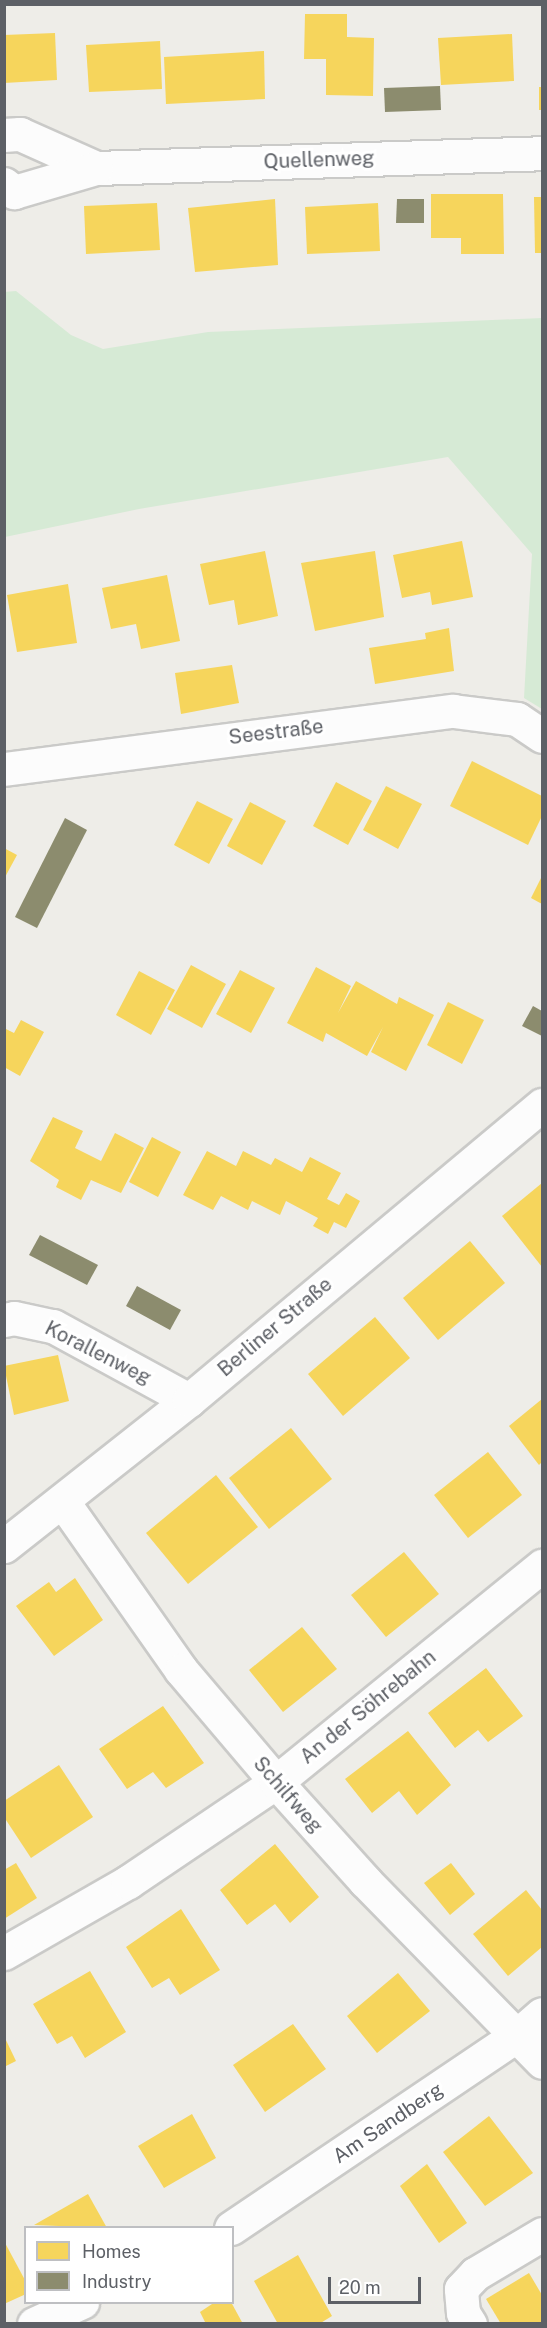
<!DOCTYPE html>
<meta charset="utf-8">
<style>
body{margin:0}
#map{position:relative;width:547px;height:2328px;overflow:hidden;background:#eeede8;font-family:"Public Sans",sans-serif}
div>[style]{position:absolute}
.green>*{inset:0;background:#d6ead5}
.homes>*{inset:0;background:#f6d55c}
.industry>*{inset:0;background:#8c8c6e}
.roads{filter:drop-shadow(2px 0 #cacac8) drop-shadow(-2px 0 #cacac8) drop-shadow(0 2px #cacac8) drop-shadow(0 -2px #cacac8)}
.minor>*{height:33px;margin:-16.5px;padding:0 16.5px;transform-origin:16.5px;border-radius:16.5px;background:#fcfcfc}
span{translate:-50% -50%;white-space:nowrap;text-align:center;line-height:1.15;-webkit-text-stroke:6px #fff;paint-order:stroke}
.street-label{font-size:20px;color:#5d6066}
.frame{position:absolute;inset:0;border:6px solid #5d6066;pointer-events:none}
.legend{position:absolute;left:24px;top:2226px;width:210px;height:78px;box-sizing:border-box;background:#fff;border:2px solid #bebfc2;margin:0;padding:8px 10px;list-style:none;font-size:18px;color:#5d6066}
.legend li{display:flex;align-items:center;gap:12px;height:30px}
.legend b{width:30px;border:2px solid #bebfc2}
.scale{position:absolute;left:328px;top:2277px;width:93px;height:27px;box-sizing:border-box;border:3px solid #5d6066;border-top:0;padding-left:8px;font-size:18px;line-height:21px;white-space:nowrap;color:#5d6066;-webkit-text-stroke:4px #fff;paint-order:stroke}
</style>
<div id="map">
<div class="green">
<i style="clip-path:polygon(16px 291px,71px 335px,103px 349px,208px 332px,542px 318px,542px 709px,524px 698px,532px 554px,448px 457px,139px 509px,5px 537px,4px 292px)"></i>
</div>
<div class="homes">
<i style="clip-path:polygon(305px 14px,347px 14px,347px 37px,374px 38px,373px 96px,326px 95px,326px 59px,304px 59px)"></i>
<i style="clip-path:polygon(55px 33px,57px 80px,4px 83px,4px 35px)"></i>
<i style="clip-path:polygon(512px 34px,514px 81px,441px 85px,438px 38px)"></i>
<i style="clip-path:polygon(160px 41px,162px 89px,89px 92px,86px 45px)"></i>
<i style="clip-path:polygon(264px 51px,265px 99px,166px 104px,164px 57px)"></i>
<i style="clip-path:polygon(539px 87px,542px 87px,542px 110px,539px 110px)"></i>
<i style="clip-path:polygon(431px 194px,503px 194px,504px 254px,461px 254px,461px 238px,431px 238px)"></i>
<i style="clip-path:polygon(534px 197px,542px 197px,542px 253px,535px 253px)"></i>
<i style="clip-path:polygon(275px 199px,278px 265px,195px 272px,188px 208px)"></i>
<i style="clip-path:polygon(157px 203px,160px 250px,86px 254px,84px 206px)"></i>
<i style="clip-path:polygon(378px 203px,380px 251px,307px 254px,305px 207px)"></i>
<i style="clip-path:polygon(462px 541px,473px 597px,432px 605px,430px 592px,402px 598px,393px 555px)"></i>
<i style="clip-path:polygon(265px 551px,278px 616px,238px 625px,234px 600px,209px 605px,200px 564px)"></i>
<i style="clip-path:polygon(375px 551px,384px 617px,315px 631px,301px 563px)"></i>
<i style="clip-path:polygon(167px 575px,180px 641px,141px 649px,136px 624px,111px 629px,102px 588px)"></i>
<i style="clip-path:polygon(68px 584px,77px 643px,17px 652px,7px 595px)"></i>
<i style="clip-path:polygon(449px 628px,454px 671px,375px 684px,369px 648px,426px 639px,425px 633px)"></i>
<i style="clip-path:polygon(232px 665px,239px 703px,181px 714px,175px 673px)"></i>
<i style="clip-path:polygon(472px 761px,542px 796px,542px 816px,528px 845px,450px 806px)"></i>
<i style="clip-path:polygon(336px 782px,372px 801px,348px 845px,313px 826px)"></i>
<i style="clip-path:polygon(386px 786px,422px 804px,398px 849px,363px 830px)"></i>
<i style="clip-path:polygon(197px 801px,233px 819px,209px 864px,174px 845px)"></i>
<i style="clip-path:polygon(250px 802px,286px 821px,262px 865px,227px 846px)"></i>
<i style="clip-path:polygon(4px 848px,17px 855px,4px 879px)"></i>
<i style="clip-path:polygon(542px 876px,542px 904px,531px 898px)"></i>
<i style="clip-path:polygon(191px 965px,226px 984px,202px 1028px,167px 1009px)"></i>
<i style="clip-path:polygon(316px 967px,351px 986px,338px 1013px,356px 981px,397px 1004px,399px 997px,434px 1015px,406px 1071px,371px 1052px,383px 1027px,367px 1056px,326px 1033px,323px 1042px,287px 1023px)"></i>
<i style="clip-path:polygon(240px 970px,275px 988px,251px 1033px,216px 1014px)"></i>
<i style="clip-path:polygon(139px 971px,175px 990px,151px 1035px,116px 1015px)"></i>
<i style="clip-path:polygon(448px 1002px,484px 1020px,462px 1064px,427px 1045px)"></i>
<i style="clip-path:polygon(21px 1020px,44px 1032px,20px 1076px,4px 1067px,4px 1028px,14px 1033px)"></i>
<i style="clip-path:polygon(53px 1117px,83px 1131px,75px 1148px,101px 1161px,115px 1133px,144px 1148px,121px 1193px,91px 1180px,81px 1200px,56px 1187px,59px 1180px,30px 1161px)"></i>
<i style="clip-path:polygon(152px 1137px,181px 1152px,158px 1197px,129px 1182px)"></i>
<i style="clip-path:polygon(207px 1151px,236px 1166px,243px 1151px,271px 1165px,275px 1158px,302px 1172px,310px 1157px,341px 1173px,327px 1199px,339px 1205px,346px 1193px,360px 1201px,346px 1228px,334px 1222px,328px 1234px,313px 1226px,318px 1218px,286px 1201px,280px 1215px,252px 1201px,248px 1210px,221px 1196px,213px 1210px,183px 1195px)"></i>
<i style="clip-path:polygon(542px 1183px,542px 1267px,502px 1216px)"></i>
<i style="clip-path:polygon(470px 1241px,505px 1283px,438px 1340px,403px 1298px)"></i>
<i style="clip-path:polygon(375px 1317px,410px 1358px,343px 1416px,308px 1374px)"></i>
<i style="clip-path:polygon(58px 1355px,69px 1401px,14px 1415px,4px 1366px)"></i>
<i style="clip-path:polygon(542px 1399px,542px 1462px,539px 1465px,509px 1426px)"></i>
<i style="clip-path:polygon(291px 1428px,332px 1479px,269px 1529px,229px 1478px)"></i>
<i style="clip-path:polygon(488px 1452px,522px 1495px,468px 1538px,434px 1495px)"></i>
<i style="clip-path:polygon(216px 1475px,258px 1527px,188px 1584px,146px 1533px)"></i>
<i style="clip-path:polygon(404px 1552px,439px 1594px,386px 1637px,351px 1595px)"></i>
<i style="clip-path:polygon(75px 1578px,103px 1620px,54px 1656px,16px 1606px,49px 1582px,56px 1592px)"></i>
<i style="clip-path:polygon(302px 1627px,337px 1669px,283px 1712px,249px 1670px)"></i>
<i style="clip-path:polygon(486px 1668px,523px 1716px,488px 1742px,478px 1730px,455px 1748px,428px 1713px)"></i>
<i style="clip-path:polygon(163px 1706px,204px 1763px,166px 1788px,153px 1772px,127px 1789px,99px 1749px)"></i>
<i style="clip-path:polygon(408px 1731px,451px 1785px,417px 1815px,399px 1791px,372px 1813px,345px 1779px)"></i>
<i style="clip-path:polygon(59px 1765px,93px 1817px,31px 1858px,4px 1817px,4px 1801px)"></i>
<i style="clip-path:polygon(275px 1844px,319px 1897px,290px 1923px,275px 1904px,247px 1925px,220px 1890px)"></i>
<i style="clip-path:polygon(16px 1863px,37px 1898px,4px 1919px,4px 1870px)"></i>
<i style="clip-path:polygon(451px 1863px,475px 1894px,450px 1915px,424px 1883px)"></i>
<i style="clip-path:polygon(526px 1890px,542px 1910px,542px 1947px,508px 1976px,473px 1934px)"></i>
<i style="clip-path:polygon(181px 1909px,220px 1970px,180px 1995px,169px 1978px,152px 1988px,126px 1947px)"></i>
<i style="clip-path:polygon(90px 1971px,126px 2032px,85px 2058px,72px 2036px,57px 2044px,33px 2004px)"></i>
<i style="clip-path:polygon(398px 1973px,430px 2011px,377px 2053px,347px 2016px)"></i>
<i style="clip-path:polygon(293px 2024px,326px 2069px,265px 2112px,233px 2065px)"></i>
<i style="clip-path:polygon(4px 2036px,16px 2061px,4px 2067px)"></i>
<i style="clip-path:polygon(192px 2114px,216px 2158px,164px 2188px,138px 2146px)"></i>
<i style="clip-path:polygon(489px 2116px,533px 2173px,485px 2206px,443px 2152px)"></i>
<i style="clip-path:polygon(427px 2164px,467px 2223px,439px 2243px,400px 2186px)"></i>
<i style="clip-path:polygon(88px 2194px,107px 2228px,34px 2225px)"></i>
<i style="clip-path:polygon(4px 2241px,26px 2282px,26px 2294px,4px 2304px)"></i>
<i style="clip-path:polygon(298px 2255px,332px 2316px,319px 2324px,278px 2324px,254px 2281px)"></i>
<i style="clip-path:polygon(529px 2273px,542px 2295px,542px 2324px,501px 2324px,486px 2299px)"></i>
<i style="clip-path:polygon(215px 2302px,231px 2302px,243px 2324px,206px 2324px,200px 2312px)"></i>
</div>
<div class="industry">
<i style="clip-path:polygon(440px 86px,441px 110px,385px 112px,384px 88px)"></i>
<i style="clip-path:polygon(397px 199px,424px 199px,424px 223px,396px 223px)"></i>
<i style="clip-path:polygon(65px 818px,87px 830px,37px 928px,15px 917px)"></i>
<i style="clip-path:polygon(533px 1006px,542px 1011px,542px 1036px,522px 1026px)"></i>
<i style="clip-path:polygon(40px 1235px,98px 1265px,87px 1285px,29px 1255px)"></i>
<i style="clip-path:polygon(137px 1286px,181px 1310px,170px 1330px,126px 1306px)"></i>
</div>
<div class="roads">
<div class="minor">
<i style="left:4px;top:135px;width:16px;rotate:-4deg"></i>
<i style="left:20px;top:134px;width:83px;rotate:24.1deg"></i>
<i style="left:96px;top:168px;width:446px;rotate:-1.9deg"></i>
<i style="left:4px;top:184px;width:13px;rotate:39deg"></i>
<i style="left:14px;top:192px;width:85px;rotate:-16.3deg"></i>
<i style="left:4px;top:769px;width:453px;rotate:-7.4deg"></i>
<i style="left:453px;top:711px;width:64px;rotate:7.1deg"></i>
<i style="left:517px;top:719px;width:30px;rotate:34deg"></i>
<i style="left:4px;top:1320px;width:10px;rotate:-11deg"></i>
<i style="left:14px;top:1318px;width:40px;rotate:12deg"></i>
<i style="left:53px;top:1326px;width:155px;rotate:28.6deg"></i>
<i style="left:63px;top:1502px;width:205px;rotate:54.9deg"></i>
<i style="left:181px;top:1670px;width:147px;rotate:49.7deg"></i>
<i style="left:276px;top:1782px;width:133px;rotate:48deg"></i>
<i style="left:365px;top:1881px;width:253px;rotate:45.6deg"></i>
<i style="left:4px;top:1546px;width:236px;rotate:-38.3deg"></i>
<i style="left:189px;top:1400px;width:460px;rotate:-39.9deg"></i>
<i style="left:4px;top:1953px;width:143px;rotate:-29.8deg"></i>
<i style="left:128px;top:1882px;width:179px;rotate:-34deg"></i>
<i style="left:276px;top:1782px;width:343px;rotate:-39.1deg"></i>
<i style="left:231px;top:2228px;width:347px;rotate:-34deg"></i>
<i style="left:519px;top:2034px;width:30px;rotate:-41deg"></i>
<i style="left:34px;top:2324px;width:53px;rotate:-24.6deg"></i>
<i style="left:470px;top:2324px;width:13px;rotate:-122deg"></i>
<i style="left:463px;top:2313px;width:24px;rotate:-95deg"></i>
<i style="left:461px;top:2289px;width:21px;rotate:-47deg"></i>
<i style="left:475px;top:2274px;width:78px;rotate:-30.8deg"></i>
</div>
</div>
<div class="street-label">
<span style="left:319px;top:160px;rotate:-2deg">Quellenweg</span>
<span style="left:276px;top:732px;rotate:-7deg">Seestraße</span>
<span style="left:275px;top:1327px;rotate:-40deg">Berliner Straße</span>
<span style="left:98px;top:1353px;rotate:27deg">Korallenweg</span>
<span style="left:368px;top:1707px;rotate:-39deg">An der Söhrebahn</span>
<span style="left:288px;top:1795px;rotate:49deg">Schilfweg</span>
<span style="left:388px;top:2123px;rotate:-34deg">Am Sandberg</span>
</div>
<div class="frame"></div>
<ul class="legend">
<li><b style="height:16px;background:#f6d55c"></b>Homes</li>
<li><b style="height:16px;background:#8c8c6e"></b>Industry</li>
</ul>
<div class="scale">20 m</div>
</div>
